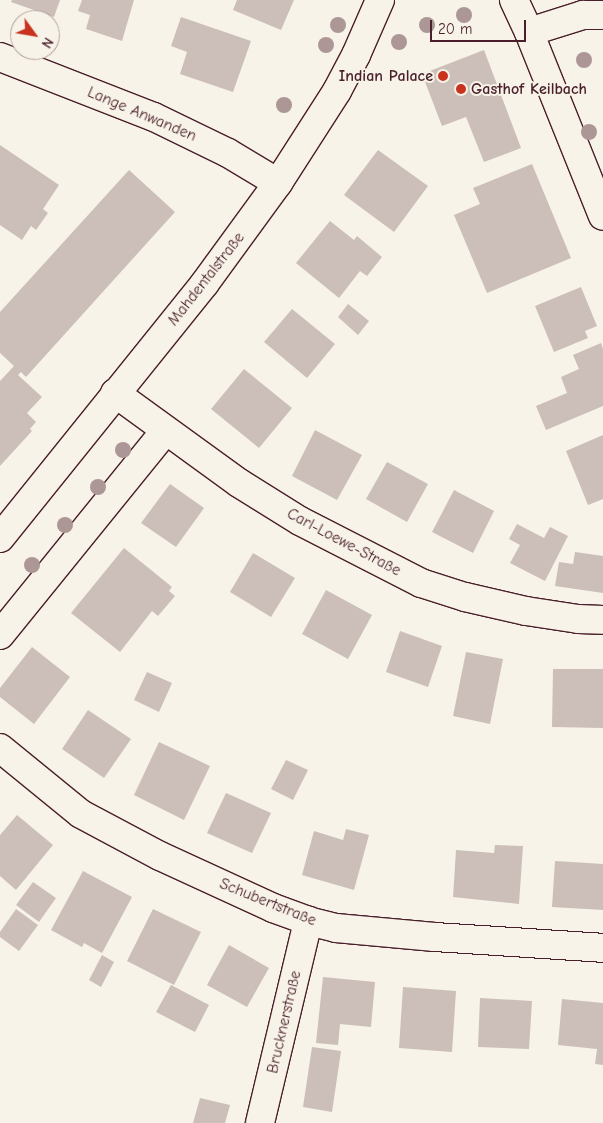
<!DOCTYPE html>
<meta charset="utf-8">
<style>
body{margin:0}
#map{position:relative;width:603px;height:1123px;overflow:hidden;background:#f7f3e8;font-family:"Comic Neue",sans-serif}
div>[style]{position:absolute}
.building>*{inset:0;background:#ccbfb9}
.roads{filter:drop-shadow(1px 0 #4a1f2b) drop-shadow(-1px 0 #4a1f2b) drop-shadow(0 1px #4a1f2b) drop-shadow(0 -1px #4a1f2b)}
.minor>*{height:28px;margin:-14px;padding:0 14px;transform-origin:14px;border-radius:14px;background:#f7f3e8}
.major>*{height:28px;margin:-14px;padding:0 14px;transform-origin:14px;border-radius:14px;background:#f7f3e8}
.trees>*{width:16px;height:16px;margin:-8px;border-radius:50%;background:#ac9796}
.dots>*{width:14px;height:14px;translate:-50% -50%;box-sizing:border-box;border:2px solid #f7f3e8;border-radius:50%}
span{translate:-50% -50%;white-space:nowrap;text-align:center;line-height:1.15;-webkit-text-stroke:4px #f7f3e8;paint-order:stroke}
.poi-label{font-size:16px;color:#4a1f2b;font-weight:700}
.right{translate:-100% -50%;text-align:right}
.left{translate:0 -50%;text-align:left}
.street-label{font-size:16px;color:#4a1f2b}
.north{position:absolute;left:10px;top:10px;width:50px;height:50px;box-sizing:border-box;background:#f7f3e8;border:1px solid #b29e9c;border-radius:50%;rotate:122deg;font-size:14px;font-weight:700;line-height:20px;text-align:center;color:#4a1f2b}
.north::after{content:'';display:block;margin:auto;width:18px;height:22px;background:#c8321e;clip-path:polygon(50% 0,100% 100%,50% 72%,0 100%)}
.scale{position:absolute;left:430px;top:20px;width:96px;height:22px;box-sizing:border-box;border:2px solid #4a1f2b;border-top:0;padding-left:6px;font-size:15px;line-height:18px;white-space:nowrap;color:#4a1f2b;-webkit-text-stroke:4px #f7f3e8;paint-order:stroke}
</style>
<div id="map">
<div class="building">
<i style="clip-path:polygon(12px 0,60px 0,54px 17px,11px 2px)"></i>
<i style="clip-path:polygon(82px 0,134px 0,122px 41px,86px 29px,90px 15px,78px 11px)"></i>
<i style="clip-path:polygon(237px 0,294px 0,281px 30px,233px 10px)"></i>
<i style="clip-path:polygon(181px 17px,251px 41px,233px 92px,180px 74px,187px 52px,171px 46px)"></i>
<i style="clip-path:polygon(484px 50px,521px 148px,484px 162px,466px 117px,442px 126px,422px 74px)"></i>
<i style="clip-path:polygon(0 145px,59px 185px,43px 209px,48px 213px,36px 230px,31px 226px,22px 240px,0 225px)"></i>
<i style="clip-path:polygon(378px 150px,428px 186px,394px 232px,344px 195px)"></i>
<i style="clip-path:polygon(532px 164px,571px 258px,487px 293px,454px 215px,480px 204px,473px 188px)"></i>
<i style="clip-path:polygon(129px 170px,175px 212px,26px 377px,21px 372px,18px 375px,42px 397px,27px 413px,36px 422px,30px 429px,32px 431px,0 466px,0 381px,14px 366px,0 353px,0 312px)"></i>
<i style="clip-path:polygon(330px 221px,354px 240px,357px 236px,382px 257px,367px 276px,360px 271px,339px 298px,296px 263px)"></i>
<i style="clip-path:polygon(581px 287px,597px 326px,585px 331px,588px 338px,554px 352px,535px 306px)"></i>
<i style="clip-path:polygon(348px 304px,369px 321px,358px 335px,338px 317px)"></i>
<i style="clip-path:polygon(292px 309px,335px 344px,307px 378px,264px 342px)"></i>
<i style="clip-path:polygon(601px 343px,603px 349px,603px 406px,546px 430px,536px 406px,567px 393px,561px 377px,579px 369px,573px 355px)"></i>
<i style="clip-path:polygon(244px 369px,292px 408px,259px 448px,211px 409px)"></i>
<i style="clip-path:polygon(315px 430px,362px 455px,337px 500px,292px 476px)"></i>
<i style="clip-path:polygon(603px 435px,603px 499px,588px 505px,566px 451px)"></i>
<i style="clip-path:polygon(387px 462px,428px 484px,407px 522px,366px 499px)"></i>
<i style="clip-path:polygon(170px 484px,204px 508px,176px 547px,141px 523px)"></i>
<i style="clip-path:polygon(454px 490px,494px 511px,473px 553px,432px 532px)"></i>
<i style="clip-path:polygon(517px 524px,544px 538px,550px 527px,568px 536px,545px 581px,510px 563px,520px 545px,509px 539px)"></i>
<i style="clip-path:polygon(124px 548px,172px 587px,169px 591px,175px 596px,158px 616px,152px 611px,120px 652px,71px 613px)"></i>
<i style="clip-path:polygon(575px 552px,603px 556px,603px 593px,555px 586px,559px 562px,573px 564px)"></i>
<i style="clip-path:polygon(253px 553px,295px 578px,271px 617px,230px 592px)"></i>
<i style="clip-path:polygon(326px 590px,372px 615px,348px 659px,302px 634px)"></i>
<i style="clip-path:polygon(400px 631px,442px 646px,428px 687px,386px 672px)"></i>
<i style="clip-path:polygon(32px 647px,70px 677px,34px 724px,0 697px,0 688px)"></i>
<i style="clip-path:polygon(466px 652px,503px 659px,490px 724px,453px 716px)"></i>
<i style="clip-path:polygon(553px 669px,603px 669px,603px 728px,552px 727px)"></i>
<i style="clip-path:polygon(147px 672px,172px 683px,159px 712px,134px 700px)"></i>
<i style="clip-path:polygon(88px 710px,131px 739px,104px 778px,62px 749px)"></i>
<i style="clip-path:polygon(159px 742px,210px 766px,184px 820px,134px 795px)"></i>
<i style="clip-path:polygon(286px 760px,308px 770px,293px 800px,271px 789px)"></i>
<i style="clip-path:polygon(226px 793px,271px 813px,252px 853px,207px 833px)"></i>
<i style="clip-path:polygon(17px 815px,53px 845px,16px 890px,0 876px,0 835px)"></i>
<i style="clip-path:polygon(346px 829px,369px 835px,354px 890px,302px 875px,314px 831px,343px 840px)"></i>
<i style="clip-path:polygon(495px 845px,523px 846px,519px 904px,453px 897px,456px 850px,494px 853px)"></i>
<i style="clip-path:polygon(555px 861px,603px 864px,603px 910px,552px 907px)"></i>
<i style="clip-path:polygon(83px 871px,132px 897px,102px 953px,84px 943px,82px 947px,51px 930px)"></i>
<i style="clip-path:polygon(33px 882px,56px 898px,39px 922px,16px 905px)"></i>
<i style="clip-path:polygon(16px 909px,38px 925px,19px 951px,0 937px,0 932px)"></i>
<i style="clip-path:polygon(153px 909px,201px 932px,174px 985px,127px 961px)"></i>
<i style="clip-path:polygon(229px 945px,269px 968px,247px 1007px,207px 985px)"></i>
<i style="clip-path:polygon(102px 955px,114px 962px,101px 987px,89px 980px)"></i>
<i style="clip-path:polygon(323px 977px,375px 982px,371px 1027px,340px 1024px,338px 1045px,316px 1043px)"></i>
<i style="clip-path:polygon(171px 985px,209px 1005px,195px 1032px,156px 1012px)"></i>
<i style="clip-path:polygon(403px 987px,456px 991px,452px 1052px,399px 1048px)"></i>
<i style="clip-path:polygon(480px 998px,532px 1001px,529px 1049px,478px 1047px)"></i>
<i style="clip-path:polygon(562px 999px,603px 1003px,603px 1065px,595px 1064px,597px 1049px,558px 1045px)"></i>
<i style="clip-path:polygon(312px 1047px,341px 1051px,332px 1112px,303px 1107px)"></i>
<i style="clip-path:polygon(200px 1098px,230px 1105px,225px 1123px,193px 1123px)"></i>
</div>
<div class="roads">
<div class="minor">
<i style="left:514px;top:0;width:35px;rotate:65deg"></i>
<i style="left:529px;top:32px;width:198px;rotate:68.1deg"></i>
<i style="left:529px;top:32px;width:57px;rotate:-17.5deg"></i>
<i style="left:583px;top:15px;width:20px"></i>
<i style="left:0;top:57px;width:165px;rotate:21.3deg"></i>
<i style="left:154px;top:117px;width:82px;rotate:25.9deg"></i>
<i style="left:228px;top:153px;width:58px;rotate:31deg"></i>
<i style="left:115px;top:393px;width:153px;rotate:36deg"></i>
<i style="left:239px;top:483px;width:72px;rotate:31.9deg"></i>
<i style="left:300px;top:521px;width:136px;rotate:27.1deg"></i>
<i style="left:421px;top:583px;width:46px;rotate:17.7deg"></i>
<i style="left:465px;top:597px;width:63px;rotate:12.9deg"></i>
<i style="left:526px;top:611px;width:53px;rotate:8.7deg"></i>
<i style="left:578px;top:619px;width:25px;rotate:2deg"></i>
<i style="left:0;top:635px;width:262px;rotate:-51deg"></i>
<i style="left:0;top:748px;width:104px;rotate:39.2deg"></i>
<i style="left:81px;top:814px;width:89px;rotate:28deg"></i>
<i style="left:160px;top:856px;width:124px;rotate:24.7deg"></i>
<i style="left:273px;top:908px;width:37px;rotate:20deg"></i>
<i style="left:308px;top:921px;width:29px;rotate:14deg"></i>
<i style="left:336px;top:928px;width:99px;rotate:5.2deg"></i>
<i style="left:435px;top:937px;width:168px;rotate:3.7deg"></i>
<i style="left:260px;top:1123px;width:208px;rotate:-76.6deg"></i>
</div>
<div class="major">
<i style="left:0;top:538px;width:327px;rotate:-51.2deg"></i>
<i style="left:205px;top:283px;width:124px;rotate:-53.9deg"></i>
<i style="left:278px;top:183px;width:109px;rotate:-57.3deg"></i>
<i style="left:337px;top:91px;width:41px;rotate:-62.2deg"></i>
<i style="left:356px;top:55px;width:60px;rotate:-66.4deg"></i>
</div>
</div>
<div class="trees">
<i style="left:464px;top:15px"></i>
<i style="left:338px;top:25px"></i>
<i style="left:427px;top:25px"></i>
<i style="left:399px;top:42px"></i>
<i style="left:326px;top:45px"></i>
<i style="left:584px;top:60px"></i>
<i style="left:284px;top:105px"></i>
<i style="left:589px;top:132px"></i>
<i style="left:123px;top:450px"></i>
<i style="left:98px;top:487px"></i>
<i style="left:65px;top:525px"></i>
<i style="left:32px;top:565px"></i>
</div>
<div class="dots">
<i style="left:443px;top:76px;background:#c8321e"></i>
<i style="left:461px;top:89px;background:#c8321e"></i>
</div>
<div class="poi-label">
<span class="right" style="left:433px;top:76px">Indian Palace</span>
<span class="left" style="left:471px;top:89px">Gasthof Keilbach</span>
</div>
<div class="street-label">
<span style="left:142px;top:114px;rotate:23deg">Lange Anwanden</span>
<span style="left:206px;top:279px;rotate:-52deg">Mahdentalstraße</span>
<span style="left:344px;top:542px;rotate:28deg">Carl-Loewe-Straße</span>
<span style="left:268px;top:902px;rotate:22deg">Schubertstraße</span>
<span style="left:284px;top:1022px;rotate:-77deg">Brucknerstraße</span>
</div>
<div class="north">N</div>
<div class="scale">20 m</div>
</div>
